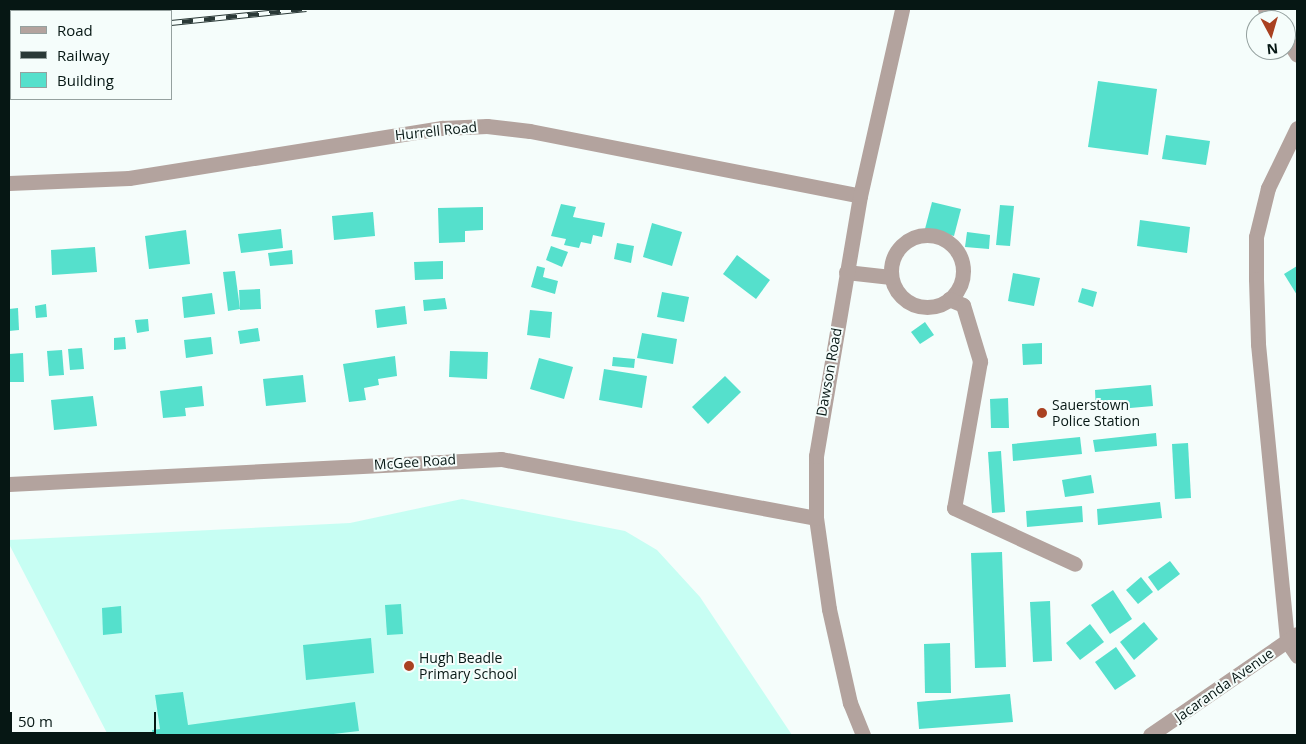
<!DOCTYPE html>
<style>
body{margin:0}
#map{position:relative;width:1306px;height:744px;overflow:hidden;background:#f5fdfb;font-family:"Open Sans",sans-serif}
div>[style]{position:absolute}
.built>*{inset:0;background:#c7fef3}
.building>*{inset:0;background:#55e0cc}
.minor>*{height:15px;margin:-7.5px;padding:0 7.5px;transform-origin:7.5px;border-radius:7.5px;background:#b3a39e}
.minor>.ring{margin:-7.5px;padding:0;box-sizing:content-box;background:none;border:15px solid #b3a39e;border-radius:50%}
.rail>*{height:5.5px;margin-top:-2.75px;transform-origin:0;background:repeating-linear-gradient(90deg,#f5fdfb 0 11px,#2a3937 0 22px);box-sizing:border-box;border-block:1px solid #2a3937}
.dots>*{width:14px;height:14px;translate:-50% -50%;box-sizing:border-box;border:2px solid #f5fdfb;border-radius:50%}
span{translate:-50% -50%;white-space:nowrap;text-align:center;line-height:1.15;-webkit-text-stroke:4px #f5fdfb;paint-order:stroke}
.street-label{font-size:14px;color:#061714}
.poi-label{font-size:14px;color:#061714}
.left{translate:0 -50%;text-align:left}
.frame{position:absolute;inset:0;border:10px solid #061714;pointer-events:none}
.legend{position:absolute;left:10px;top:10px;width:162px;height:90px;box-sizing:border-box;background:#f5fdfb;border:1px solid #95a19f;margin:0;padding:6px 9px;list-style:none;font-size:15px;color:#061714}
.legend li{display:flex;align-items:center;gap:10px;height:25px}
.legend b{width:25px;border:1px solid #95a19f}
.north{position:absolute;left:1246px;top:10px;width:50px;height:50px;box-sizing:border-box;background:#f5fdfb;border:1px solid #95a19f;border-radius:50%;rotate:174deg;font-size:14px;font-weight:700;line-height:20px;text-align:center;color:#061714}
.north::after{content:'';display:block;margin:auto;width:18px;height:22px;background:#a94121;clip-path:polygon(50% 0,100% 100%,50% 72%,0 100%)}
.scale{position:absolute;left:10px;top:712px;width:146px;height:22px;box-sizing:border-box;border:2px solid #061714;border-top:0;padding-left:6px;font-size:15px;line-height:18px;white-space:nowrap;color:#061714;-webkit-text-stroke:4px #f5fdfb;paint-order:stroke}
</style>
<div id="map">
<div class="built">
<i style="clip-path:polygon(462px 499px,625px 531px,657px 550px,700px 597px,792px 735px,108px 735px,9px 544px,9px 540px,350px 523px)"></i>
</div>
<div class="building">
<i style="clip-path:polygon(1098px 81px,1157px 89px,1148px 155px,1088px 147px)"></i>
<i style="clip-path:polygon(1166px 135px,1210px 141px,1206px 165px,1162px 159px)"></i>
<i style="clip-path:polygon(932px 202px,961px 209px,954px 236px,925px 229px)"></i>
<i style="clip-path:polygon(561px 204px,576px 207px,573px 217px,605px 223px,602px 237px,593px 235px,591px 244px,581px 242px,579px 248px,564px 245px,566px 239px,551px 236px)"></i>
<i style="clip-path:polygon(1000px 205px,1014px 206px,1010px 246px,996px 245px)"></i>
<i style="clip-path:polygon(483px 207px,483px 230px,465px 231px,465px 242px,439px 243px,438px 208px)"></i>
<i style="clip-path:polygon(373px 212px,375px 236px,334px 240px,332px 216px)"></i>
<i style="clip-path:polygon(1140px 220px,1190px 227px,1187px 253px,1137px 246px)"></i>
<i style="clip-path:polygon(652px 223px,682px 232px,672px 266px,643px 257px)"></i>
<i style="clip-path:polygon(281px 229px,283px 248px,241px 253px,238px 234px)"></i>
<i style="clip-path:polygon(186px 230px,190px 264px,149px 269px,145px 236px)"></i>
<i style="clip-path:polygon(967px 232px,990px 235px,989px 249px,965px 247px)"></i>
<i style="clip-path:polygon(617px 243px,634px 246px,631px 263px,614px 259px)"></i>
<i style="clip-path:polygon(551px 246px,568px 252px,562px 267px,546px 260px)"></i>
<i style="clip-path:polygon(95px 247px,97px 272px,52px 275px,51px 250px)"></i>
<i style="clip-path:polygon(292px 250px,293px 264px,270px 266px,268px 253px)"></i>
<i style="clip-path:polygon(737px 255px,770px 280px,756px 299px,723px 274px)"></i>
<i style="clip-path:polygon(443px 261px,443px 279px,415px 280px,414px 262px)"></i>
<i style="clip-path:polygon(537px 266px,545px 268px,543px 277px,558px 281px,555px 294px,531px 287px)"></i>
<i style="clip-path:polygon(1297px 266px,1297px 295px,1284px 274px)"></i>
<i style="clip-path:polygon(235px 271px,240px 309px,228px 311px,223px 272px)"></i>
<i style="clip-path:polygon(1013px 273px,1040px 278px,1034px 306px,1008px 301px)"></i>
<i style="clip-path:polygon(1082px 288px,1097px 292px,1093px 307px,1078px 302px)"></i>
<i style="clip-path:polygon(260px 289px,261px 309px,240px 310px,239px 290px)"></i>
<i style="clip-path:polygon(662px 292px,689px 297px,684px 322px,657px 317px)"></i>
<i style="clip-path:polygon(212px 293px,215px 314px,184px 318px,182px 297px)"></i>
<i style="clip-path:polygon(445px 298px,447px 309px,424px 311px,423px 300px)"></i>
<i style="clip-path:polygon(46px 304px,47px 317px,36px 318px,35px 306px)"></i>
<i style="clip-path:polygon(405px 306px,407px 324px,377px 328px,375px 310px)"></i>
<i style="clip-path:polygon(18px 308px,19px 330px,9px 331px,9px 309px)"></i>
<i style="clip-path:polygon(530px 310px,552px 312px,550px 338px,527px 335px)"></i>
<i style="clip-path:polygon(148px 319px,149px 331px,137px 333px,135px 320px)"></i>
<i style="clip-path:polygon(925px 322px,934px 335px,920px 344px,911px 332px)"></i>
<i style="clip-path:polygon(258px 328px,260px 341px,240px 344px,238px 331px)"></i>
<i style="clip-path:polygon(642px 333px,677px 339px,673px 364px,637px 358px)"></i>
<i style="clip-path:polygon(125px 337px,126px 349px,114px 350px,114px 338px)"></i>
<i style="clip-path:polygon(211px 337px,213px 354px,186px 358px,184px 340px)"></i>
<i style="clip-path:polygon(1042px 343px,1042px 364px,1023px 365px,1022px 344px)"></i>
<i style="clip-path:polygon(82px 348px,84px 369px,70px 370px,68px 349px)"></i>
<i style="clip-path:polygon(62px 350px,64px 375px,49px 376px,47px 351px)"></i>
<i style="clip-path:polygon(450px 351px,488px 352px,487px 379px,449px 377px)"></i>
<i style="clip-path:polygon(23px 353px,24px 382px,9px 382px,9px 354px)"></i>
<i style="clip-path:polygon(395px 356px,397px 376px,378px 379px,379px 385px,364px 388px,366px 400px,349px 402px,343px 364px)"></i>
<i style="clip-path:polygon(613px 357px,635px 359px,634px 368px,612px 366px)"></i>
<i style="clip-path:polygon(539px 358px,573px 367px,564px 399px,530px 389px)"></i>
<i style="clip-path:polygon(604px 369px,647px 376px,642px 408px,599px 400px)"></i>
<i style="clip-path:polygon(303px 375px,306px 402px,266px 406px,263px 379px)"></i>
<i style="clip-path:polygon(725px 376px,741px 392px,708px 424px,692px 407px)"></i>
<i style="clip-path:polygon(1151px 385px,1153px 406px,1096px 411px,1095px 390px)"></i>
<i style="clip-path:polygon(202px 386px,204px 406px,185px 408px,186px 416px,163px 418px,160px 391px)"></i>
<i style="clip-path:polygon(93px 396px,97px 426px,54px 430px,51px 400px)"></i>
<i style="clip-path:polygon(1008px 398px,1009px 428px,991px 428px,990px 399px)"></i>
<i style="clip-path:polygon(1156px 433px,1157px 446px,1095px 452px,1093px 440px)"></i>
<i style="clip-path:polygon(1080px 437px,1082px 454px,1013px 461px,1012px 444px)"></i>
<i style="clip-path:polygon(1188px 443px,1191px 498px,1175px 499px,1172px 444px)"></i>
<i style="clip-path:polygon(1001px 451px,1005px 512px,992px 513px,988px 452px)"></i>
<i style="clip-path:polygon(1091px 475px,1094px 493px,1065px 497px,1062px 480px)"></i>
<i style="clip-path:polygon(1160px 502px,1162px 518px,1098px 525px,1097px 509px)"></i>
<i style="clip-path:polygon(1082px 506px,1083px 522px,1027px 527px,1026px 511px)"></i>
<i style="clip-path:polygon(1002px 552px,1006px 667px,975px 668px,971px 553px)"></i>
<i style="clip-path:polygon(1170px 561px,1180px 574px,1158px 591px,1148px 577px)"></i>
<i style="clip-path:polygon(1141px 577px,1153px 592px,1138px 604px,1126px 590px)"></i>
<i style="clip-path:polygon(1113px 590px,1132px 619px,1110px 634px,1091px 605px)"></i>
<i style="clip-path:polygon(1050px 601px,1052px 661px,1033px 662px,1030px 602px)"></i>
<i style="clip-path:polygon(401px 604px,403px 634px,387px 635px,385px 605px)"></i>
<i style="clip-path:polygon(121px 606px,122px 633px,103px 635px,102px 608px)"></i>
<i style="clip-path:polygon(1144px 622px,1158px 639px,1134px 660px,1120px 642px)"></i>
<i style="clip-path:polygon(1090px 624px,1104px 642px,1080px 660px,1066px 643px)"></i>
<i style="clip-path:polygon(371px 638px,374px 673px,306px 680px,303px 645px)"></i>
<i style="clip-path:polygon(950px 643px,951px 693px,925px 693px,924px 644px)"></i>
<i style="clip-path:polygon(1116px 647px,1136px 676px,1115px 690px,1095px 662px)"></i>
<i style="clip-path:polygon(183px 692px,188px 725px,355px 702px,359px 731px,325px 735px,153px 735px,152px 730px,160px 729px,155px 695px)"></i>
<i style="clip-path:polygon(1010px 694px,1013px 722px,919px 729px,917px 702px)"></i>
</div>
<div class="minor">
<i style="left:1265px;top:9px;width:14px;rotate:54deg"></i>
<i style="left:1286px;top:38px;width:20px;rotate:57deg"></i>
<i style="left:1297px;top:128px;width:67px;rotate:115.8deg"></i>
<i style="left:1268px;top:188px;width:50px;rotate:103.8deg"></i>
<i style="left:1256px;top:237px;width:42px;rotate:90deg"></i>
<i style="left:1256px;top:279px;width:65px;rotate:88.2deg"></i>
<i style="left:1258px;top:344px;width:298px;rotate:84.4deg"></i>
<i style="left:1287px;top:641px;width:18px;rotate:56deg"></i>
<i style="left:9px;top:183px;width:120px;rotate:-2.4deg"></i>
<i style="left:129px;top:178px;width:317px;rotate:-9.1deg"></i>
<i style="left:442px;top:128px;width:45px;rotate:-2.5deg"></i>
<i style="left:487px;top:126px;width:43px;rotate:6.6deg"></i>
<i style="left:530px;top:131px;width:336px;rotate:11.1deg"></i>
<i class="ring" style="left:891px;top:235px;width:57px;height:57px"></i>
<i style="left:846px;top:272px;width:45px;rotate:6.3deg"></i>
<i style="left:949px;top:299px;width:15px;rotate:23deg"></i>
<i style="left:963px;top:305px;width:59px;rotate:73.1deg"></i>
<i style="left:980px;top:361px;width:149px;rotate:100deg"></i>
<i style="left:954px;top:508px;width:133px;rotate:24.8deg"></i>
<i style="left:9px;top:484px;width:493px;rotate:-2.9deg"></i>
<i style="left:501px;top:459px;width:320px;rotate:10.6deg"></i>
<i style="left:863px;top:735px;width:35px;rotate:-112deg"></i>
<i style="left:850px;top:703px;width:96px;rotate:-102.6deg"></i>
<i style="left:829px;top:609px;width:92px;rotate:-98.1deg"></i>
<i style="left:816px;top:518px;width:62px;rotate:-90deg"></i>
<i style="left:816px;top:456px;width:264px;rotate:-80.4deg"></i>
<i style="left:860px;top:196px;width:192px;rotate:-77.3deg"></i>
<i style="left:1150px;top:735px;width:178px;rotate:-34.5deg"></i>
</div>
<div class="rail">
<i style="left:64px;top:9px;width:63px"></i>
<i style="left:171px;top:23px;width:136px;rotate:-5.9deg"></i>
<i style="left:9px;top:26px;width:2px"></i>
</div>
<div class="dots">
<i style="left:1042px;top:413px;background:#a94121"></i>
<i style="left:409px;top:666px;background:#a94121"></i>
</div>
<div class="street-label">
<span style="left:436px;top:131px;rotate:-6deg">Hurrell Road</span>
<span style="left:829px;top:372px;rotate:-80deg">Dawson Road</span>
<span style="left:415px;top:462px;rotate:-4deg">McGee Road</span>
<span style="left:1224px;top:685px;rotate:-35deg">Jacaranda Avenue</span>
</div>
<div class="poi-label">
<span class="left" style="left:1052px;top:413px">Sauerstown<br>Police Station</span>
<span class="left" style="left:419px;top:666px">Hugh Beadle<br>Primary School</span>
</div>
<div class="frame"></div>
<ul class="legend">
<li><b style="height:6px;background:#b3a39e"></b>Road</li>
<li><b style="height:6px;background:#2a3937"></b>Railway</li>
<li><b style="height:14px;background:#55e0cc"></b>Building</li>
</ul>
<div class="north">N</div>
<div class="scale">50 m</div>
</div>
